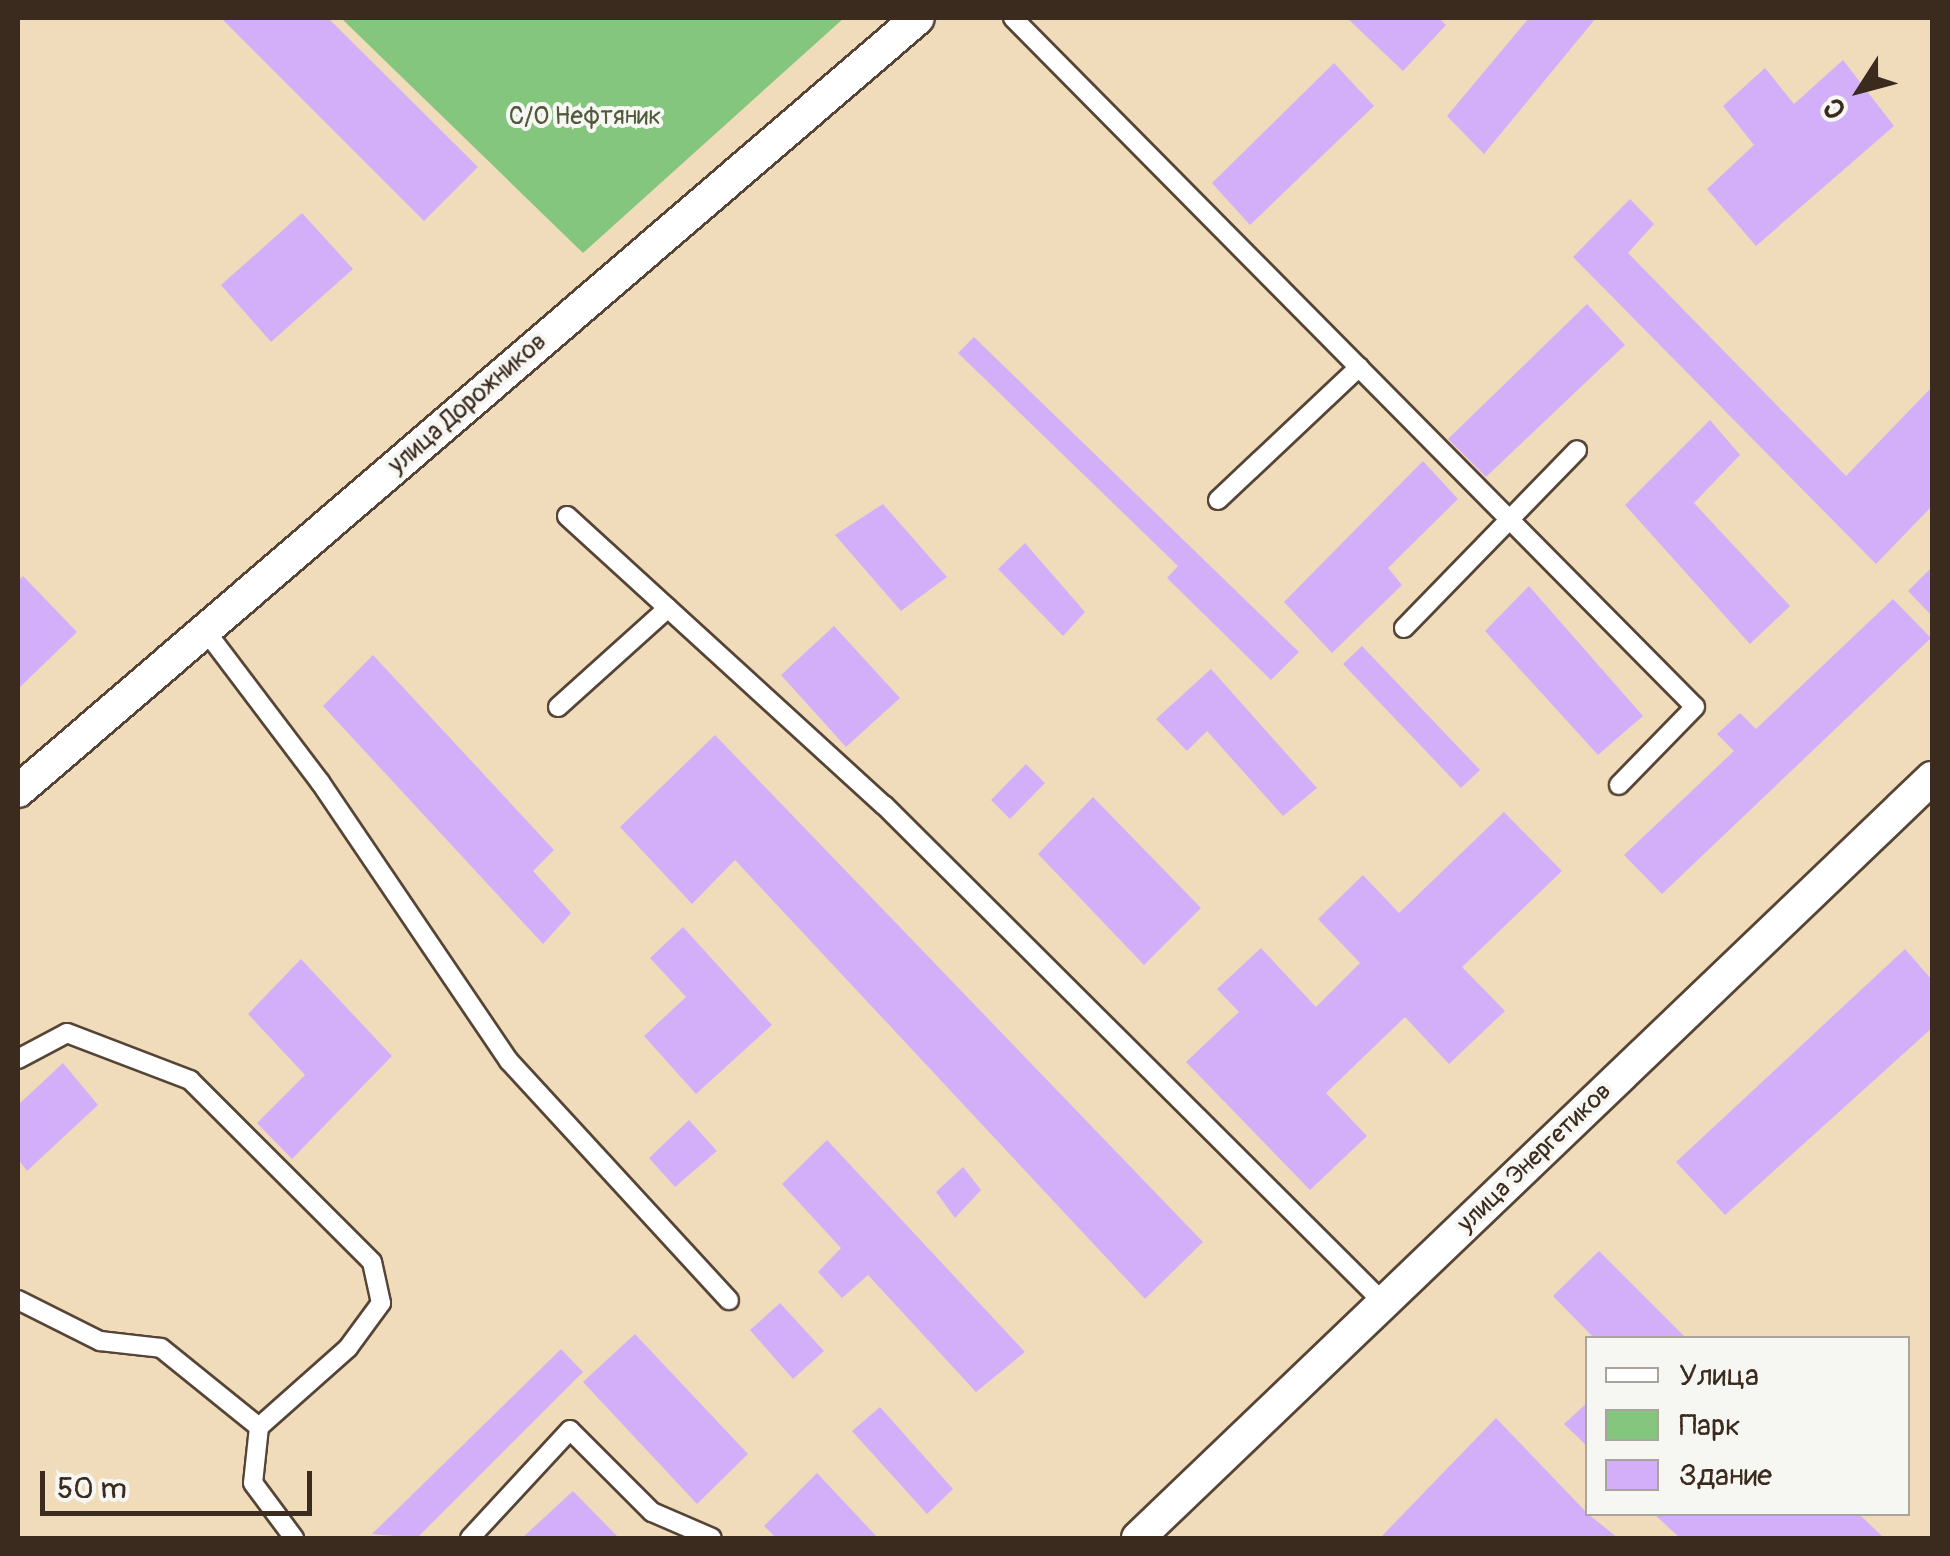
<!DOCTYPE html>
<meta charset="utf-8">
<style>
body{margin:0}
#map{position:relative;width:1950px;height:1556px;overflow:hidden;background:#f0dcbb;font-family:Pangolin,sans-serif}
div>[style]{position:absolute}
.green>*{inset:0;background:#84c67e}
.building>*{inset:0;background:#d3affa}
.roads{filter:drop-shadow(2px 0 #564536) drop-shadow(-2px 0 #564536) drop-shadow(0 2px #564536) drop-shadow(0 -2px #564536)}
.service>*{height:18px;margin:-9px;padding:0 9px;transform-origin:9px;border-radius:9px;background:#fff}
.minor>*{height:32px;margin:-16px;padding:0 16px;transform-origin:16px;border-radius:16px;background:#fff}
span{translate:-50% -50%;white-space:nowrap;text-align:center;line-height:1.15;-webkit-text-stroke:8px #f6f6f2;paint-order:stroke}
.park-label{font-size:25px;color:#51593b}
.street-label{font-size:25px;color:#3b2a1e}
.frame{position:absolute;inset:0;border:20px solid #3b2a1e;pointer-events:none}
.legend{position:absolute;left:1585px;top:1336px;width:325px;height:180px;box-sizing:border-box;background:#f6f6f2;border:2px solid #aba49d;margin:0;padding:12px 18px;list-style:none;font-size:30px;color:#3b2a1e}
.legend li{display:flex;align-items:center;gap:20px;height:50px}
.legend b{width:50px;border:2px solid #aba49d}
.north{position:absolute;left:1810px;top:40px;width:100px;height:100px;-webkit-text-stroke:8px #f6f6f2;paint-order:stroke;rotate:234deg;font-size:28px;font-weight:700;line-height:40px;text-align:center;color:#3b2a1e}
.north::after{content:'';display:block;margin:auto;width:35px;height:45px;background:#3b2a1e;clip-path:polygon(50% 0,100% 100%,50% 72%,0 100%)}
.scale{position:absolute;left:40px;top:1471px;width:272px;height:45px;box-sizing:border-box;border:5px solid #3b2a1e;border-top:0;padding-left:12px;font-size:30px;line-height:35px;white-space:nowrap;color:#3b2a1e;-webkit-text-stroke:8px #f6f6f2;paint-order:stroke}
</style>
<div id="map">
<div class="green">
<i style="clip-path:polygon(341px 18px,844px 18px,583px 253px)"></i>
</div>
<div class="building">
<i style="clip-path:polygon(221px 18px,328px 18px,478px 167px,424px 221px)"></i>
<i style="clip-path:polygon(1347px 18px,1439px 18px,1446px 25px,1403px 71px)"></i>
<i style="clip-path:polygon(1529px 18px,1596px 18px,1484px 154px,1447px 116px)"></i>
<i style="clip-path:polygon(1843px 60px,1894px 126px,1756px 246px,1707px 189px,1754px 145px,1723px 106px,1765px 68px,1794px 104px)"></i>
<i style="clip-path:polygon(1334px 63px,1374px 106px,1250px 225px,1212px 183px)"></i>
<i style="clip-path:polygon(1630px 199px,1654px 224px,1628px 253px,1846px 476px,1932px 387px,1932px 506px,1876px 564px,1573px 257px)"></i>
<i style="clip-path:polygon(302px 213px,353px 269px,271px 342px,221px 285px)"></i>
<i style="clip-path:polygon(1587px 304px,1625px 345px,1486px 477px,1448px 439px)"></i>
<i style="clip-path:polygon(974px 337px,1299px 652px,1271px 680px,1167px 578px,1178px 566px,958px 353px)"></i>
<i style="clip-path:polygon(1710px 420px,1740px 455px,1694px 503px,1790px 606px,1750px 644px,1625px 505px)"></i>
<i style="clip-path:polygon(1423px 461px,1458px 499px,1388px 568px,1402px 585px,1332px 653px,1284px 602px)"></i>
<i style="clip-path:polygon(883px 504px,947px 577px,901px 611px,835px 535px)"></i>
<i style="clip-path:polygon(1025px 543px,1085px 612px,1063px 636px,998px 569px)"></i>
<i style="clip-path:polygon(1932px 567px,1932px 616px,1908px 591px)"></i>
<i style="clip-path:polygon(23px 576px,77px 632px,18px 689px,18px 581px)"></i>
<i style="clip-path:polygon(1529px 586px,1643px 716px,1598px 755px,1485px 631px)"></i>
<i style="clip-path:polygon(1893px 599px,1931px 638px,1662px 894px,1624px 855px,1734px 751px,1717px 734px,1740px 713px,1756px 729px)"></i>
<i style="clip-path:polygon(834px 626px,900px 698px,846px 747px,781px 675px)"></i>
<i style="clip-path:polygon(1362px 646px,1480px 770px,1461px 788px,1343px 664px)"></i>
<i style="clip-path:polygon(373px 655px,554px 850px,533px 871px,571px 913px,543px 944px,323px 706px)"></i>
<i style="clip-path:polygon(1211px 669px,1317px 788px,1283px 816px,1207px 731px,1187px 751px,1156px 719px)"></i>
<i style="clip-path:polygon(715px 735px,1203px 1242px,1145px 1299px,735px 860px,692px 904px,620px 827px)"></i>
<i style="clip-path:polygon(1026px 764px,1045px 783px,1010px 819px,991px 800px)"></i>
<i style="clip-path:polygon(1093px 797px,1201px 908px,1144px 965px,1038px 854px)"></i>
<i style="clip-path:polygon(1504px 812px,1562px 871px,1462px 967px,1505px 1011px,1449px 1064px,1405px 1017px,1326px 1093px,1367px 1136px,1310px 1190px,1186px 1062px,1239px 1012px,1217px 989px,1261px 948px,1316px 1007px,1360px 963px,1318px 919px,1363px 875px,1399px 913px)"></i>
<i style="clip-path:polygon(683px 927px,772px 1025px,696px 1094px,644px 1036px,686px 997px,650px 958px)"></i>
<i style="clip-path:polygon(1905px 949px,1932px 980px,1932px 1028px,1725px 1215px,1676px 1162px)"></i>
<i style="clip-path:polygon(301px 959px,392px 1056px,292px 1159px,257px 1123px,305px 1075px,248px 1014px)"></i>
<i style="clip-path:polygon(63px 1063px,98px 1105px,27px 1171px,18px 1159px,18px 1105px)"></i>
<i style="clip-path:polygon(689px 1120px,717px 1151px,675px 1187px,649px 1158px)"></i>
<i style="clip-path:polygon(827px 1140px,1025px 1352px,976px 1392px,868px 1275px,842px 1298px,818px 1272px,841px 1248px,782px 1184px)"></i>
<i style="clip-path:polygon(963px 1167px,981px 1190px,955px 1218px,936px 1192px)"></i>
<i style="clip-path:polygon(1599px 1251px,1686px 1338px,1594px 1338px,1553px 1296px)"></i>
<i style="clip-path:polygon(780px 1303px,824px 1351px,793px 1379px,750px 1330px)"></i>
<i style="clip-path:polygon(635px 1334px,748px 1454px,697px 1504px,583px 1382px)"></i>
<i style="clip-path:polygon(561px 1349px,583px 1372px,417px 1538px,372px 1534px)"></i>
<i style="clip-path:polygon(1588px 1402px,1588px 1447px,1564px 1424px)"></i>
<i style="clip-path:polygon(880px 1407px,953px 1489px,927px 1514px,852px 1431px)"></i>
<i style="clip-path:polygon(1496px 1418px,1588px 1514px,1618px 1538px,1380px 1538px)"></i>
<i style="clip-path:polygon(817px 1473px,878px 1538px,776px 1538px,764px 1526px)"></i>
<i style="clip-path:polygon(573px 1491px,619px 1538px,522px 1538px)"></i>
<i style="clip-path:polygon(1654px 1514px,1859px 1514px,1884px 1538px,1680px 1538px)"></i>
</div>
<div class="roads">
<div class="service">
<i style="left:1013px;top:18px;width:969px;rotate:45.29deg"></i>
<i style="left:1695px;top:707px;width:109px;rotate:134.3deg"></i>
<i style="left:1218px;top:500px;width:194px;rotate:-43.3deg"></i>
<i style="left:567px;top:516px;width:429px;rotate:42.4deg"></i>
<i style="left:884px;top:805px;width:706px;rotate:44.89deg"></i>
<i style="left:1404px;top:628px;width:248px;rotate:-45.8deg"></i>
<i style="left:205px;top:630px;width:191px;rotate:52.9deg"></i>
<i style="left:320px;top:782px;width:337px;rotate:55.9deg"></i>
<i style="left:509px;top:1061px;width:325px;rotate:47.4deg"></i>
<i style="left:558px;top:707px;width:148px;rotate:-42deg"></i>
<i style="left:18px;top:1059px;width:55px;rotate:-28deg"></i>
<i style="left:67px;top:1033px;width:132px;rotate:20.9deg"></i>
<i style="left:190px;top:1080px;width:257px;rotate:45deg"></i>
<i style="left:372px;top:1262px;width:42px;rotate:77.6deg"></i>
<i style="left:381px;top:1303px;width:56px;rotate:126.3deg"></i>
<i style="left:348px;top:1348px;width:119px;rotate:138.4deg"></i>
<i style="left:259px;top:1427px;width:56px;rotate:96.1deg"></i>
<i style="left:253px;top:1483px;width:69px;rotate:53.3deg"></i>
<i style="left:18px;top:1300px;width:92px;rotate:26.6deg"></i>
<i style="left:100px;top:1341px;width:61px;rotate:6.5deg"></i>
<i style="left:161px;top:1348px;width:126px;rotate:38.9deg"></i>
<i style="left:470px;top:1538px;width:147px;rotate:-47.2deg"></i>
<i style="left:570px;top:1430px;width:116px;rotate:45deg"></i>
<i style="left:652px;top:1512px;width:65px;rotate:23.4deg"></i>
</div>
<div class="minor">
<i style="left:18px;top:791px;width:1186px;rotate:-40.66deg"></i>
<i style="left:1138px;top:1538px;width:1099px;rotate:-43.75deg"></i>
</div>
</div>
<div class="park-label">
<span style="left:585px;top:117px">С/О Нефтяник</span>
</div>
<div class="street-label">
<span style="left:468px;top:404px;rotate:-41deg">улица Дорожников</span>
<span style="left:1535px;top:1158px;rotate:-44deg">улица Энергетиков</span>
</div>
<div class="frame"></div>
<ul class="legend">
<li><b style="height:12px;background:#fff"></b>Улица</li>
<li><b style="height:28px;background:#84c67e"></b>Парк</li>
<li><b style="height:28px;background:#d3affa"></b>Здание</li>
</ul>
<div class="north">С</div>
<div class="scale">50 m</div>
</div>
